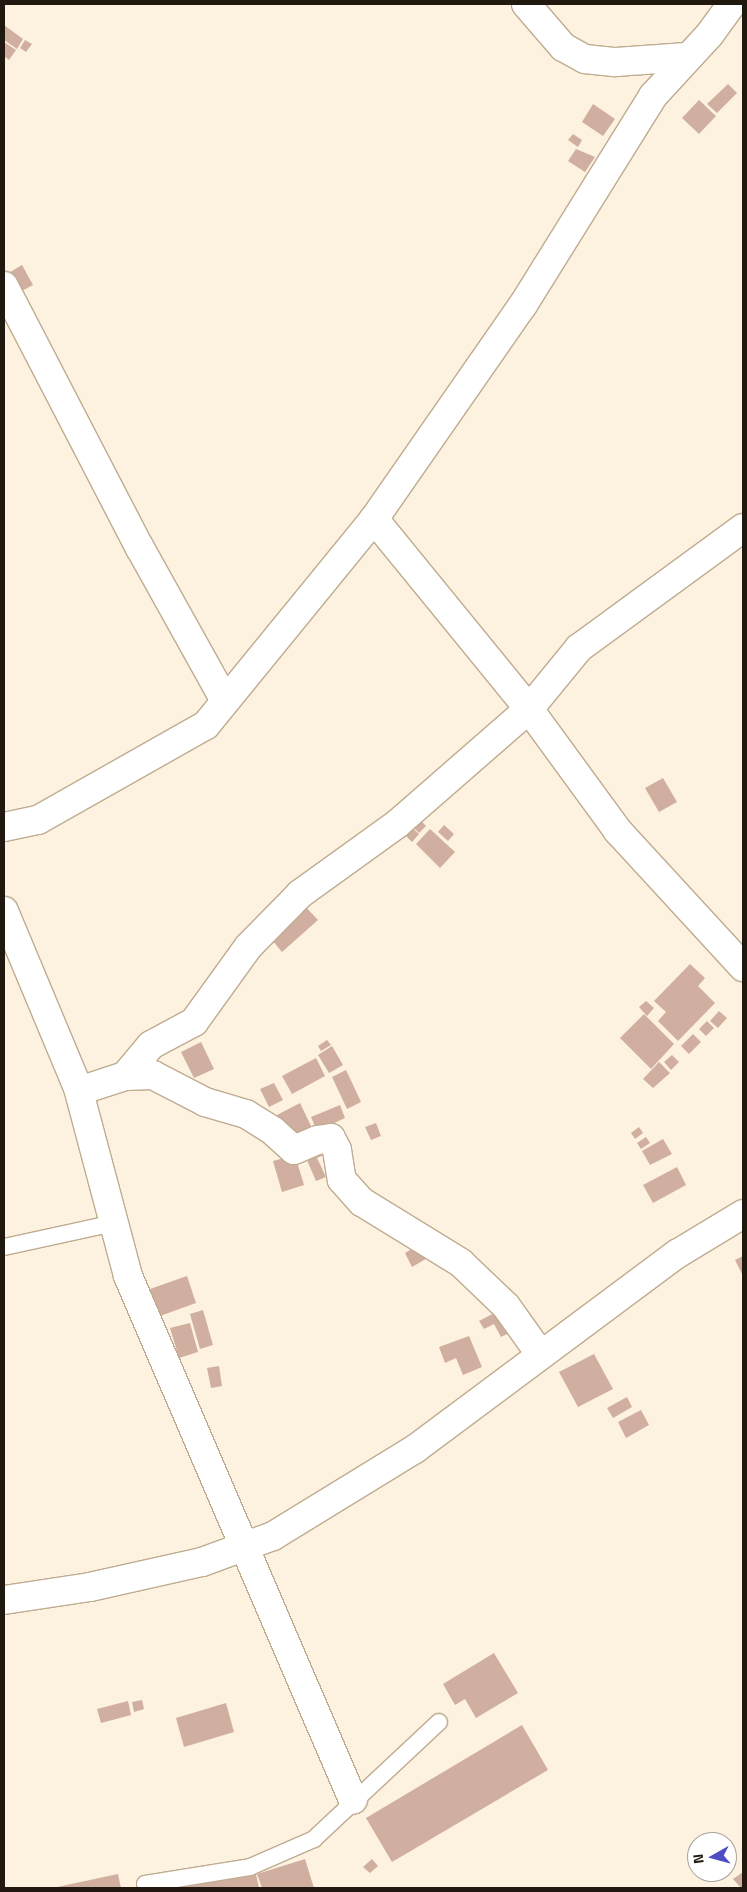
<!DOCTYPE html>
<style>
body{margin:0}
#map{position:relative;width:747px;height:1892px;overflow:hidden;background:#fdf1df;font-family:"Titillium Web",sans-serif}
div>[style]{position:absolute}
.building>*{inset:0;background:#d0afa0}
.roads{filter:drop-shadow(1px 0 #bfac90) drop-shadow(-1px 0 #bfac90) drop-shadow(0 1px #bfac90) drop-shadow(0 -1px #bfac90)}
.service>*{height:16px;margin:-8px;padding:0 8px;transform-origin:8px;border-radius:8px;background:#fff}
.minor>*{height:28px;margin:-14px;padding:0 14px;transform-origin:14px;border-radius:14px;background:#fff}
span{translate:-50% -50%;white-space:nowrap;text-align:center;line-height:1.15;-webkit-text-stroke:4px #fff;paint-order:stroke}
.frame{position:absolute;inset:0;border:5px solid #21190f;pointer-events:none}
.north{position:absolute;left:687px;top:1832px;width:50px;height:50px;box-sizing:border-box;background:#fff;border:1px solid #a6a39f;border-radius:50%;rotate:263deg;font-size:14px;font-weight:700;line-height:20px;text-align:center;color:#21190f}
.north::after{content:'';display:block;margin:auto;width:18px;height:22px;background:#504dc4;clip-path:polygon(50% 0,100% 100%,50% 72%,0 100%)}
</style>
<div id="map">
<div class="building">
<i style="clip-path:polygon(4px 25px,23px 39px,17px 49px,4px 40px)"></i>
<i style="clip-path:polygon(25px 40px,32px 44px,26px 52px,20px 48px)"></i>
<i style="clip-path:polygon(4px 42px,16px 50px,9px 60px,4px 56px)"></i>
<i style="clip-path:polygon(728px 84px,737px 93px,717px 113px,707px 104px)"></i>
<i style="clip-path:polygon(699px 100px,716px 116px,699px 134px,682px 118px)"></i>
<i style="clip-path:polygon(593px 104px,615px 119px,603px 136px,582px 122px)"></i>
<i style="clip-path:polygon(573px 134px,582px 140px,578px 147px,568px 140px)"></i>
<i style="clip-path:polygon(576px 149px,595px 157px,585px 172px,568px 161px)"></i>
<i style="clip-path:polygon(22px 265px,33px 285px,18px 293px,7px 274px)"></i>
<i style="clip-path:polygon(663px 778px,677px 802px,659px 812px,645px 788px)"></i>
<i style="clip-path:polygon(417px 817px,426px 826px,419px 833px,410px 824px)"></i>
<i style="clip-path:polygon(407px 823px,419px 834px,412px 842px,400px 830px)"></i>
<i style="clip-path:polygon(444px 825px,454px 834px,448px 841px,438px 832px)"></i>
<i style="clip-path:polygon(430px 829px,455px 852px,440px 868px,416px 844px)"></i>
<i style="clip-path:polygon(302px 903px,318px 920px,282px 952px,267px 934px)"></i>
<i style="clip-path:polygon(690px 964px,705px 978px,698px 986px,715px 1003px,678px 1041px,658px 1021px,666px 1012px,654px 1001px)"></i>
<i style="clip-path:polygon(646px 1001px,654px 1008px,647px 1016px,639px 1007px)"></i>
<i style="clip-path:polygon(719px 1011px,727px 1018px,718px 1028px,710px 1021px)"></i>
<i style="clip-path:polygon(644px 1014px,674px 1044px,651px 1069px,620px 1038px)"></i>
<i style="clip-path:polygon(707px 1021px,714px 1028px,706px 1036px,699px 1029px)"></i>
<i style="clip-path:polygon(693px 1034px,701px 1042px,689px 1054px,681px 1046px)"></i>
<i style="clip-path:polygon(327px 1040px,331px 1045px,321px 1051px,318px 1046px)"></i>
<i style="clip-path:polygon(201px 1042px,214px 1069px,194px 1078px,181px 1052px)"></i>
<i style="clip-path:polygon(332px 1046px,343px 1065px,329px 1073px,318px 1055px)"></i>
<i style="clip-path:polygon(672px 1055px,679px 1062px,671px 1070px,664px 1062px)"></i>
<i style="clip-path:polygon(316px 1058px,325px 1076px,292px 1094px,282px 1076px)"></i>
<i style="clip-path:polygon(659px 1062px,670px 1073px,653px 1088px,643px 1079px)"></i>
<i style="clip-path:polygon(346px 1070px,361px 1102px,347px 1109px,332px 1077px)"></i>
<i style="clip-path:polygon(274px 1083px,283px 1100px,269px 1107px,260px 1089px)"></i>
<i style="clip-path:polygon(300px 1103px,312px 1128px,289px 1140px,277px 1115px)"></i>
<i style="clip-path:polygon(340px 1105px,345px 1118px,317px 1131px,311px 1117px)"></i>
<i style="clip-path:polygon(376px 1123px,381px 1136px,371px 1140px,365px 1127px)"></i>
<i style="clip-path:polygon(639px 1127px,643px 1133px,635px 1139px,631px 1133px)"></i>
<i style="clip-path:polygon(646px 1137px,650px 1143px,641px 1149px,637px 1143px)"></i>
<i style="clip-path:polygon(663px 1139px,672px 1154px,650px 1165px,642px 1151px)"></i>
<i style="clip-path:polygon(303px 1151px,328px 1153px,317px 1158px,326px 1177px,316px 1181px)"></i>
<i style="clip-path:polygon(295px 1155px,304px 1185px,282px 1192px,273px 1161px)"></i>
<i style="clip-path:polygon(677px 1167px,686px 1185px,653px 1203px,643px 1185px)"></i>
<i style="clip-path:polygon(422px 1243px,436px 1253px,412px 1267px,405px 1253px)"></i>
<i style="clip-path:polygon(743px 1256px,743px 1276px,735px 1260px)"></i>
<i style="clip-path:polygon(187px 1276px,196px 1303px,160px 1316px,150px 1289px)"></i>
<i style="clip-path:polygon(203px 1310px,213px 1345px,200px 1349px,190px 1314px)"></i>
<i style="clip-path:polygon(500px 1310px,511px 1332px,501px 1337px,494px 1324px,484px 1329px,479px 1321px)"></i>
<i style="clip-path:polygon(190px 1323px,198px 1352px,179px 1358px,170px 1328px)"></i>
<i style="clip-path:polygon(469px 1336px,482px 1367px,463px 1375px,456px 1358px,445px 1363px,439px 1347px)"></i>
<i style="clip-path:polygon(594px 1354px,613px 1389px,578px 1407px,559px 1372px)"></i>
<i style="clip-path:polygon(219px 1366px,222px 1386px,211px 1388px,207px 1368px)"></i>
<i style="clip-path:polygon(627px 1397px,632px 1407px,613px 1418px,607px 1408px)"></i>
<i style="clip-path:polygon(641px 1410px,649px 1425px,626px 1438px,618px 1422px)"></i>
<i style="clip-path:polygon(494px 1653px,518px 1693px,476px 1718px,465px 1699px,455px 1705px,443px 1684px)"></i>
<i style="clip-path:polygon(142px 1700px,144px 1709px,134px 1712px,132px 1702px)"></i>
<i style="clip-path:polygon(128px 1701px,131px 1715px,101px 1723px,97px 1709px)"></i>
<i style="clip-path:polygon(226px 1703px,234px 1732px,184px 1747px,176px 1718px)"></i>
<i style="clip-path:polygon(522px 1725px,548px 1770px,392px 1862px,366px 1818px)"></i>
<i style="clip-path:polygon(305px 1859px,314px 1888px,262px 1888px,257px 1874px)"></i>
<i style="clip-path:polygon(372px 1859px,378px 1866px,370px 1873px,363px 1867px)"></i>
<i style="clip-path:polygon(743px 1872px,743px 1888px,741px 1888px,733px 1879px)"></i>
<i style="clip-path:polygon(118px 1874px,121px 1888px,57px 1888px,57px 1887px)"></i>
<i style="clip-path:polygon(256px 1874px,259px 1888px,184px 1888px,184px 1887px)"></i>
</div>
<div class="roads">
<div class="service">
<i style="left:4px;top:1247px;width:113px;rotate:-12.3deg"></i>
<i style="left:145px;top:1884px;width:106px;rotate:-9.2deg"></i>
<i style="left:250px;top:1867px;width:70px;rotate:-23.6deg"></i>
<i style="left:314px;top:1839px;width:171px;rotate:-43.1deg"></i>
</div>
<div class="minor">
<i style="left:526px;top:4px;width:57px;rotate:49.3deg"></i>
<i style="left:563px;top:47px;width:25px;rotate:29deg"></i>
<i style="left:585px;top:59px;width:31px;rotate:6deg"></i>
<i style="left:616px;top:62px;width:70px;rotate:-4.1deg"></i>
<i style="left:4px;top:286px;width:295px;rotate:62.6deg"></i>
<i style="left:140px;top:548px;width:173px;rotate:60.9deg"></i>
<i style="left:374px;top:519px;width:245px;rotate:50.8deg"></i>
<i style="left:529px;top:709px;width:151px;rotate:53.9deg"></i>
<i style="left:618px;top:831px;width:185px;rotate:47.4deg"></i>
<i style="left:4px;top:827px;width:35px;rotate:-12deg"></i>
<i style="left:38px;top:820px;width:193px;rotate:-29.5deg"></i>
<i style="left:206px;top:725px;width:266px;rotate:-50.8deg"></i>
<i style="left:374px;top:519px;width:261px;rotate:-55.2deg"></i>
<i style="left:523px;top:305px;width:246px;rotate:-58.1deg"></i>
<i style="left:653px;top:96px;width:84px;rotate:-47.4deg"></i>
<i style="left:710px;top:34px;width:37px;rotate:-54deg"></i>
<i style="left:4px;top:911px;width:192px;rotate:67.3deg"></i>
<i style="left:78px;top:1088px;width:195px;rotate:75.1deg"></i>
<i style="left:128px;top:1276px;width:570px;rotate:66.76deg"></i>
<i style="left:125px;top:1076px;width:40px;rotate:-50deg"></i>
<i style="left:151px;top:1045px;width:49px;rotate:-28.1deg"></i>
<i style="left:194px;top:1022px;width:92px;rotate:-54.2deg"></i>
<i style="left:248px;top:947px;width:74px;rotate:-45.5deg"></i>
<i style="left:300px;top:894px;width:120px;rotate:-35.8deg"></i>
<i style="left:397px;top:824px;width:175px;rotate:-41.1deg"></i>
<i style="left:529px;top:709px;width:79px;rotate:-50.7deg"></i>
<i style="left:579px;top:648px;width:203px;rotate:-36.2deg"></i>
<i style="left:79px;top:1091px;width:48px;rotate:-18.1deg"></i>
<i style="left:125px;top:1076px;width:28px;rotate:-2deg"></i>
<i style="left:153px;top:1075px;width:59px;rotate:27.4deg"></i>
<i style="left:205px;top:1102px;width:43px;rotate:16.3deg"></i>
<i style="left:246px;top:1114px;width:32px;rotate:32deg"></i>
<i style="left:273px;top:1131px;width:28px;rotate:42deg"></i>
<i style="left:294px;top:1150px;width:25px;rotate:-23deg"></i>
<i style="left:317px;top:1140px;width:14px;rotate:-8deg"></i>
<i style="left:331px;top:1138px;width:13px;rotate:63deg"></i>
<i style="left:337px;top:1150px;width:30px;rotate:81deg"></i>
<i style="left:342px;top:1180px;width:30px;rotate:48deg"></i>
<i style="left:362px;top:1202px;width:116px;rotate:31.6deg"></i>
<i style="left:461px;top:1263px;width:62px;rotate:43.7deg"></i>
<i style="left:506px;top:1306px;width:60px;rotate:54.5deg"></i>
<i style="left:4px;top:1600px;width:87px;rotate:-8.6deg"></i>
<i style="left:90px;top:1587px;width:115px;rotate:-12.6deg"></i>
<i style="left:202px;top:1562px;width:76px;rotate:-20.1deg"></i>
<i style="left:273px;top:1536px;width:167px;rotate:-31.5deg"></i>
<i style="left:415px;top:1449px;width:327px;rotate:-36.7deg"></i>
<i style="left:677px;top:1254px;width:77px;rotate:-31.2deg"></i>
</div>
</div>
<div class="frame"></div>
<div class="north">N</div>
</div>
